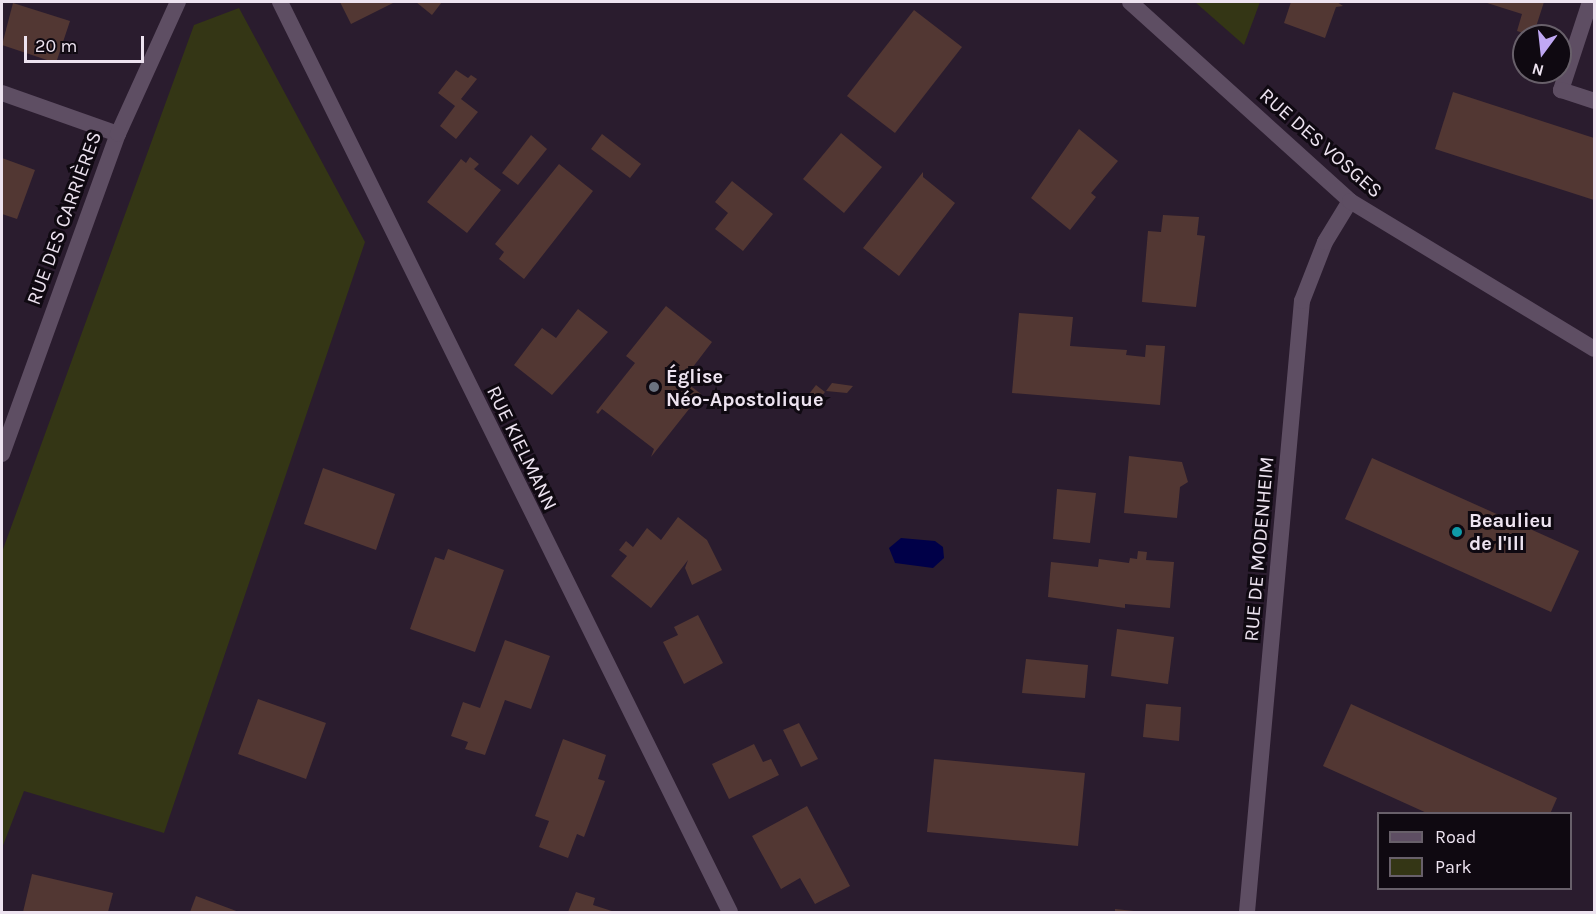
<!DOCTYPE html>
<meta charset="utf-8">
<style>
body{margin:0}
#map{position:relative;width:1596px;height:914px;overflow:hidden;background:#2a1c2e;font-family:Karla,sans-serif}
div>[style]{position:absolute}
.green>*{inset:0;background:#343615}
.water>*{inset:0;background:#000048}
.building>*{inset:0;background:#523733}
.service>*{height:16px;margin:-8px;padding:0 8px;transform-origin:8px;border-radius:8px;background:#5e4e63}
.minor>*{height:16px;margin:-8px;padding:0 8px;transform-origin:8px;border-radius:8px;background:#5e4e63}
.secondary>*{height:16px;margin:-8px;padding:0 8px;transform-origin:8px;border-radius:8px;background:#5e4e63}
.dots>*{width:16px;height:16px;translate:-50% -50%;box-sizing:border-box;border:3px solid #0f0911;border-radius:50%}
span{translate:-50% -50%;white-space:nowrap;text-align:center;line-height:1.15;-webkit-text-stroke:6px #0f0911;paint-order:stroke}
.street-label{font-size:20px;color:#ede3f0}
.poi-label{font-size:20px;color:#ede3f0;font-weight:700}
.left{translate:0 -50%;text-align:left}
.frame{position:absolute;inset:0;border:3px solid #ede3f0;pointer-events:none}
.legend{position:absolute;left:1377px;top:812px;width:195px;height:78px;box-sizing:border-box;background:#0f0911;border:2px solid #68606a;margin:0;padding:8px 10px;list-style:none;font-size:18px;color:#ede3f0}
.legend li{display:flex;align-items:center;gap:12px;height:30px}
.legend b{width:30px;border:2px solid #68606a}
.north{position:absolute;left:1512px;top:24px;width:60px;height:60px;box-sizing:border-box;background:#0f0911;border:2px solid #68606a;border-radius:50%;rotate:195deg;font-size:16px;font-weight:700;line-height:24px;text-align:center;color:#ede3f0}
.north::after{content:'';display:block;margin:auto;width:21px;height:27px;background:#c0a8f4;clip-path:polygon(50% 0,100% 100%,50% 72%,0 100%)}
.scale{position:absolute;left:24px;top:36px;width:120px;height:27px;box-sizing:border-box;border:3px solid #ede3f0;border-top:0;padding-left:8px;font-size:18px;line-height:21px;white-space:nowrap;color:#ede3f0;-webkit-text-stroke:4px #0f0911;paint-order:stroke}
</style>
<div id="map">
<div class="green">
<i style="clip-path:polygon(1195px 2px,1260px 2px,1244px 45px)"></i>
<i style="clip-path:polygon(239px 8px,365px 242px,164px 833px,24px 791px,2px 848px,2px 552px,194px 25px)"></i>
</div>
<div class="water">
<i style="clip-path:polygon(901px 538px,935px 541px,943px 547px,944px 558px,933px 568px,895px 563px,889px 548px)"></i>
</div>
<div class="building">
<i style="clip-path:polygon(340px 2px,395px 2px,351px 24px)"></i>
<i style="clip-path:polygon(416px 2px,442px 2px,432px 15px)"></i>
<i style="clip-path:polygon(1291px 2px,1337px 2px,1343px 6px,1336px 7px,1325px 38px,1284px 23px)"></i>
<i style="clip-path:polygon(1484px 2px,1544px 2px,1533px 36px,1517px 31px,1522px 14px)"></i>
<i style="clip-path:polygon(13px 3px,70px 21px,56px 63px,2px 45px)"></i>
<i style="clip-path:polygon(914px 10px,962px 47px,895px 133px,847px 96px)"></i>
<i style="clip-path:polygon(456px 70px,468px 78px,471px 75px,477px 79px,461px 99px,478px 112px,456px 139px,440px 126px,455px 106px,438px 93px)"></i>
<i style="clip-path:polygon(1453px 92px,1594px 138px,1594px 200px,1435px 149px)"></i>
<i style="clip-path:polygon(1079px 129px,1118px 161px,1091px 193px,1096px 197px,1070px 230px,1031px 198px)"></i>
<i style="clip-path:polygon(841px 133px,882px 167px,844px 213px,803px 179px)"></i>
<i style="clip-path:polygon(602px 134px,641px 164px,630px 178px,591px 149px)"></i>
<i style="clip-path:polygon(531px 135px,547px 149px,518px 185px,502px 173px)"></i>
<i style="clip-path:polygon(470px 157px,479px 164px,474px 169px,501px 190px,467px 233px,427px 202px,461px 159px,466px 163px)"></i>
<i style="clip-path:polygon(2px 158px,35px 170px,17px 219px,2px 214px)"></i>
<i style="clip-path:polygon(559px 164px,593px 191px,524px 279px,499px 259px,504px 252px,495px 244px)"></i>
<i style="clip-path:polygon(923px 172px,923px 177px,955px 203px,899px 276px,863px 248px)"></i>
<i style="clip-path:polygon(732px 181px,773px 214px,743px 251px,715px 229px,728px 213px,715px 202px)"></i>
<i style="clip-path:polygon(1163px 215px,1199px 217px,1197px 235px,1205px 236px,1196px 307px,1142px 302px,1148px 231px,1161px 232px)"></i>
<i style="clip-path:polygon(666px 306px,712px 342px,683px 380px,701px 394px,651px 457px,654px 449px,602px 409px,598px 414px,596px 412px,635px 363px,626px 356px)"></i>
<i style="clip-path:polygon(578px 309px,608px 332px,552px 395px,514px 365px,542px 328px,556px 338px)"></i>
<i style="clip-path:polygon(1019px 313px,1073px 317px,1070px 346px,1127px 350px,1126px 355px,1145px 357px,1146px 345px,1165px 346px,1160px 405px,1012px 393px)"></i>
<i style="clip-path:polygon(832px 383px,853px 386px,847px 393px,826px 391px)"></i>
<i style="clip-path:polygon(816px 385px,825px 392px,811px 409px,802px 403px)"></i>
<i style="clip-path:polygon(1129px 456px,1182px 462px,1188px 482px,1180px 487px,1177px 518px,1124px 513px)"></i>
<i style="clip-path:polygon(1372px 458px,1579px 551px,1551px 612px,1345px 519px)"></i>
<i style="clip-path:polygon(323px 468px,395px 494px,376px 550px,304px 524px)"></i>
<i style="clip-path:polygon(1057px 489px,1096px 493px,1090px 543px,1053px 539px)"></i>
<i style="clip-path:polygon(678px 517px,707px 540px,722px 570px,692px 585px,685px 568px,688px 560px,651px 608px,611px 576px,627px 556px,619px 550px,626px 541px,633px 547px,647px 528px,661px 540px)"></i>
<i style="clip-path:polygon(448px 549px,504px 570px,475px 652px,410px 629px,435px 557px,444px 560px)"></i>
<i style="clip-path:polygon(1138px 551px,1147px 552px,1146px 560px,1174px 562px,1170px 608px,1125px 604px,1125px 608px,1048px 597px,1051px 562px,1098px 567px,1099px 559px,1129px 563px,1130px 558px,1137px 559px)"></i>
<i style="clip-path:polygon(698px 615px,723px 663px,684px 684px,663px 642px,678px 635px,674px 627px)"></i>
<i style="clip-path:polygon(1117px 629px,1174px 637px,1168px 684px,1111px 676px)"></i>
<i style="clip-path:polygon(505px 640px,550px 656px,531px 709px,505px 700px,485px 755px,465px 749px,468px 742px,451px 736px,463px 702px,480px 708px)"></i>
<i style="clip-path:polygon(1026px 659px,1088px 665px,1085px 698px,1022px 693px)"></i>
<i style="clip-path:polygon(258px 699px,326px 723px,306px 779px,238px 754px)"></i>
<i style="clip-path:polygon(1146px 704px,1181px 707px,1179px 741px,1143px 737px)"></i>
<i style="clip-path:polygon(1351px 704px,1557px 798px,1550px 814px,1429px 814px,1323px 766px)"></i>
<i style="clip-path:polygon(799px 723px,818px 759px,801px 767px,783px 730px)"></i>
<i style="clip-path:polygon(563px 739px,606px 755px,598px 779px,605px 781px,584px 837px,577px 834px,568px 858px,539px 847px,549px 821px,535px 816px)"></i>
<i style="clip-path:polygon(754px 744px,763px 762px,771px 759px,779px 775px,729px 799px,712px 764px)"></i>
<i style="clip-path:polygon(934px 759px,1085px 773px,1078px 846px,927px 832px)"></i>
<i style="clip-path:polygon(807px 806px,850px 886px,815px 904px,800px 878px,781px 889px,752px 836px)"></i>
<i style="clip-path:polygon(32px 874px,113px 893px,108px 912px,23px 912px)"></i>
<i style="clip-path:polygon(576px 892px,595px 898px,593px 905px,615px 912px,568px 912px)"></i>
<i style="clip-path:polygon(196px 896px,239px 912px,190px 912px)"></i>
<i style="clip-path:polygon(1115px 909px,1134px 911px,1134px 912px,1115px 912px)"></i>
</div>
<div class="service">
<i style="left:1590px;top:2px;width:93px;rotate:108.2deg"></i>
<i style="left:1561px;top:90px;width:35px;rotate:18deg"></i>
</div>
<div class="minor">
<i style="left:280px;top:2px;width:1015px;rotate:63.69deg"></i>
<i style="left:2px;top:93px;width:123px;rotate:19.5deg"></i>
<i style="left:2px;top:454px;width:340px;rotate:-70.1deg"></i>
<i style="left:118px;top:134px;width:145px;rotate:-65.6deg"></i>
<i style="left:1247px;top:912px;width:613px;rotate:-84.86deg"></i>
<i style="left:1302px;top:301px;width:63px;rotate:-68.7deg"></i>
<i style="left:1325px;top:242px;width:48px;rotate:-58.6deg"></i>
</div>
<div class="secondary">
<i style="left:1130px;top:2px;width:297px;rotate:42.1deg"></i>
<i style="left:1350px;top:201px;width:285px;rotate:31.2deg"></i>
</div>
<div class="dots">
<i style="left:654px;top:387px;background:#6b7280"></i>
<i style="left:1457px;top:532px;background:#0f9aa8"></i>
</div>
<div class="street-label">
<span style="left:1321px;top:143px;rotate:41deg">RUE DES VOSGES</span>
<span style="left:64px;top:218px;rotate:-70deg">RUE DES CARRIÈRES</span>
<span style="left:522px;top:448px;rotate:64deg">RUE KIELMANN</span>
<span style="left:1259px;top:549px;rotate:-85deg">RUE DE MODENHEIM</span>
</div>
<div class="poi-label">
<span class="left" style="left:666px;top:388px">Église<br>Néo-Apostolique</span>
<span class="left" style="left:1469px;top:532px">Beaulieu<br>de l'Ill</span>
</div>
<div class="frame"></div>
<ul class="legend">
<li><b style="height:8px;background:#5e4e63"></b>Road</li>
<li><b style="height:16px;background:#343615"></b>Park</li>
</ul>
<div class="north">N</div>
<div class="scale">20 m</div>
</div>
